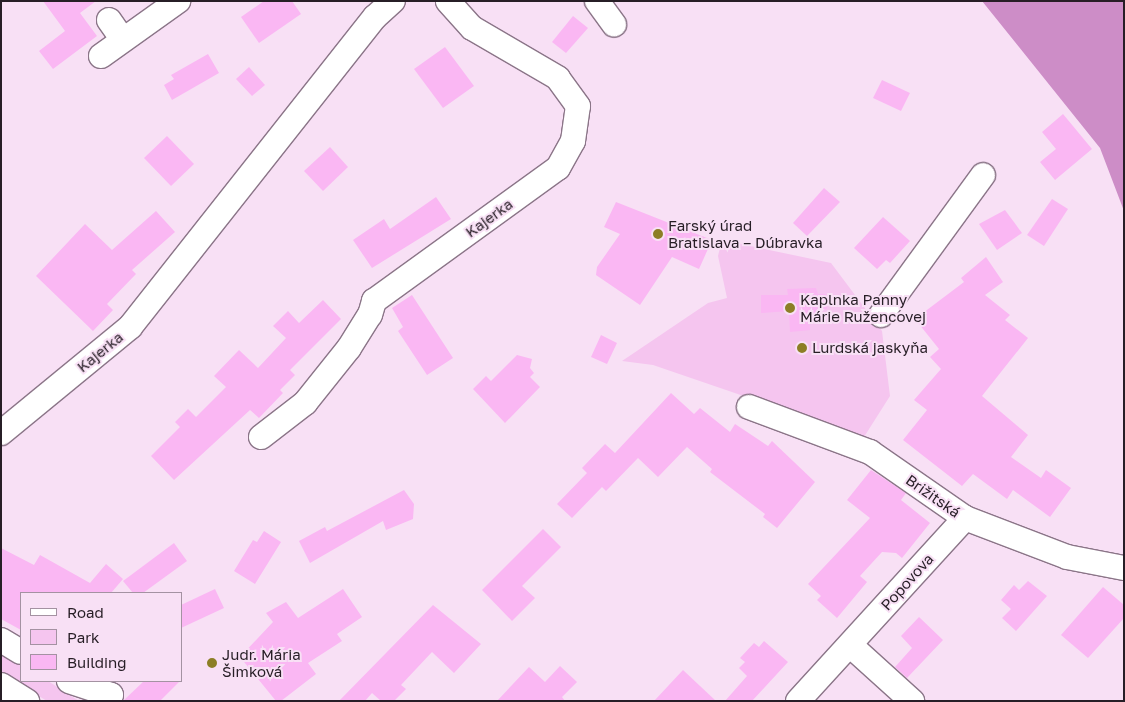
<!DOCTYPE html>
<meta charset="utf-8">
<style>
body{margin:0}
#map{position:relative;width:1125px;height:702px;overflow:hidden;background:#f8e0f5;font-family:"Golos Text",sans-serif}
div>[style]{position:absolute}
.green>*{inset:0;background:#f5c5ef}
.forest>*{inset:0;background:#cd8dc7}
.building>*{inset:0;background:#fab7f3}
.roads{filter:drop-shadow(1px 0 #8b7588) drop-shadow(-1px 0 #8b7588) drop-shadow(0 1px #8b7588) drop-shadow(0 -1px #8b7588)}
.minor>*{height:24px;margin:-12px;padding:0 12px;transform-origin:12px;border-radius:12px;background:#fff}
.dots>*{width:14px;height:14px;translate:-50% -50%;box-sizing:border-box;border:2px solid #f8e0f5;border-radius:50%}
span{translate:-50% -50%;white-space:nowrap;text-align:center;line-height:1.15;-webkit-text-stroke:4px #f8e0f5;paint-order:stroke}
.street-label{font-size:15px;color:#271e26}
.poi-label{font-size:15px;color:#271e26}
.left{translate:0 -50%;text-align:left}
.frame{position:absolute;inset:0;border:2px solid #271e26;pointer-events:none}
.legend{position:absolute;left:20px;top:592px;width:162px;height:90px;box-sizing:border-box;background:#f8e0f5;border:1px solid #a492a2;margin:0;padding:6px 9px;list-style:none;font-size:15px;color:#271e26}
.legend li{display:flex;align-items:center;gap:10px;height:25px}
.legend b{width:25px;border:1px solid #a492a2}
</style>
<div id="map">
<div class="green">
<i style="clip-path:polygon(722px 240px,831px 263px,882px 331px,890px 396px,864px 437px,653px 365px,622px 361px,708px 303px,727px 298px,718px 256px)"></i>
<i style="clip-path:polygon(1px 652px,21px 664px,21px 681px,48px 681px,79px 701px,47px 701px,1px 673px)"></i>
</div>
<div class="forest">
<i style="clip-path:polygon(982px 1px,1124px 1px,1124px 211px,1100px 148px)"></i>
</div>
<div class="building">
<i style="clip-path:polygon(43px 1px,96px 1px,80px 13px,97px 36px,53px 69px,39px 51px,65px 31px)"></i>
<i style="clip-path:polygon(264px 1px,292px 1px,301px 14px,259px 43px,241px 17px)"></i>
<i style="clip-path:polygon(573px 16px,588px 28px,566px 53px,552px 42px)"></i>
<i style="clip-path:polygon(445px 47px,474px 86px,443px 108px,414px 69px)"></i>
<i style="clip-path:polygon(208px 54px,219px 73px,172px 100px,164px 85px,174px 79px,171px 75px)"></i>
<i style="clip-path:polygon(249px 67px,265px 85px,252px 96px,236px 79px)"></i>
<i style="clip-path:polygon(882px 80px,910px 93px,901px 111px,873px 98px)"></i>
<i style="clip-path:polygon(1063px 114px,1092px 149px,1055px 180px,1040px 162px,1056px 149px,1042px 132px)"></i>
<i style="clip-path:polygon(167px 136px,194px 164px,171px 186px,144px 158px)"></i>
<i style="clip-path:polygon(330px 147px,348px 167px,323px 191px,304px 171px)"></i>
<i style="clip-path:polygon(824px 188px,840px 202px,807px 236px,793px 223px)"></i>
<i style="clip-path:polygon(436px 197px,451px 219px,372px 268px,353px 240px,384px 219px,390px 229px)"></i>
<i style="clip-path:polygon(1052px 199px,1068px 209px,1044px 246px,1027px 235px)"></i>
<i style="clip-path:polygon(616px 202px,712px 240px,699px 269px,672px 257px,640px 305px,596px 275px,597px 267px,620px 234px,604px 227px)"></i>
<i style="clip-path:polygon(1005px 210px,1022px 233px,997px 250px,979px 224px)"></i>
<i style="clip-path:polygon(156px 211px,175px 232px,132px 270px,136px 274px,107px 304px,113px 310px,93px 331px,36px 276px,85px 224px,112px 250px)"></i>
<i style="clip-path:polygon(883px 217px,910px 241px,890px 263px,886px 260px,877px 269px,854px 248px)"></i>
<i style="clip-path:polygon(986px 257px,1003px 282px,985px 295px,1010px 315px,1005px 320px,1028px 338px,982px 396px,1028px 435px,1011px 457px,1041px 478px,1046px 470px,1071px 488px,1050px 517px,1013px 490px,1007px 499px,973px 474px,962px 486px,903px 440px,927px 410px,914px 400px,941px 369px,930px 357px,939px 349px,915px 319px,964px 282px,961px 278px)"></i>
<i style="clip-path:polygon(816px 288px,818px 294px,826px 294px,827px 309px,809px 315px,810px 330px,790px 332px,789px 311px,761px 313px,761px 295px,788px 295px,787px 289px)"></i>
<i style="clip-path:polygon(412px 295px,453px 358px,427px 375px,398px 331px,403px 327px,392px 308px)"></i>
<i style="clip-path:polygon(323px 300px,341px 319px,290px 370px,295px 375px,280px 390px,283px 393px,259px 418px,250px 410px,174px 480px,151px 456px,180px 427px,175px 422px,188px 409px,196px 417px,226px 387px,214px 376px,239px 350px,258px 368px,286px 338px,273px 326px,288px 311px,299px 323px)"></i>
<i style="clip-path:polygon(601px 335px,617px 343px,607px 364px,591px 357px)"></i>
<i style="clip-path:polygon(517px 355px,532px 359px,530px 368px,534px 373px,530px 377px,540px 387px,505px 423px,473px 389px,486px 376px,491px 381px)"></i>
<i style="clip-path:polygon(671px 393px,694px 414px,700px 408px,730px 432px,735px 424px,768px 446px,772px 441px,815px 482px,777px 528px,763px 517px,765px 514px,710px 472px,712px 469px,687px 447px,658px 477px,638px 458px,606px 491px,602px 487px,572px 518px,557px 504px,587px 473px,582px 468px,605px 444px,615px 453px)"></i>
<i style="clip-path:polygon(871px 470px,906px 493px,901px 500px,930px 523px,902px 558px,896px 553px,882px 552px,860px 576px,867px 582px,837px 618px,817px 600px,821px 596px,808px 584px,870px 518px,847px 500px)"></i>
<i style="clip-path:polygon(404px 490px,414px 504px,413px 519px,386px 530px,383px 521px,310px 563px,299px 541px,325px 527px,327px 531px)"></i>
<i style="clip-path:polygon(543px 529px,561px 547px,522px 586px,535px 598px,512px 621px,482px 590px)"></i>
<i style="clip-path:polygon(264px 531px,281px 542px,255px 584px,234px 571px,253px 540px,257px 542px)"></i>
<i style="clip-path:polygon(174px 543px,187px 561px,143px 593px,133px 593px,123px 581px)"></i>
<i style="clip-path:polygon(1px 548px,34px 565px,40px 555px,90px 583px,106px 564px,123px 579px,111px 593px,21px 593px,21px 630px,1px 619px)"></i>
<i style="clip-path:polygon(1028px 581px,1047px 596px,1016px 631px,1002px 618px,1011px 609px,1001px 600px,1014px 585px,1019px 590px)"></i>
<i style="clip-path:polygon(1103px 587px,1124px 605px,1124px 618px,1088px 658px,1061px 635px)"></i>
<i style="clip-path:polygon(215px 589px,224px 608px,181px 628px,181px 605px)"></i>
<i style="clip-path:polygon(343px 589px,362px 617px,337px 634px,342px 641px,308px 663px,316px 674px,281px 701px,276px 701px,240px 657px,273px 622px,266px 613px,286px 602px,298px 618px)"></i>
<i style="clip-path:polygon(433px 605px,481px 644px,454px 673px,432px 652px,401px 685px,406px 689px,394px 701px,381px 701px,372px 693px,365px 701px,339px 701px)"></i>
<i style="clip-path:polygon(919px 617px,943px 640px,907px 678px,895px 667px,912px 648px,901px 636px)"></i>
<i style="clip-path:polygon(764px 641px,788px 662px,752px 701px,725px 701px,747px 676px,739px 668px,745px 662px,740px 658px,754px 643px,759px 647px)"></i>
<i style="clip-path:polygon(560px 666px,577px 682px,562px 697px,565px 701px,497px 701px,529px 667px,545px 682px)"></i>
<i style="clip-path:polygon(683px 670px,716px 701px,654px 701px)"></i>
<i style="clip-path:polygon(144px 681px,180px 681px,160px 701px,123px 701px)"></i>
</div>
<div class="roads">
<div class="minor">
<i style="left:597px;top:1px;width:29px;rotate:54deg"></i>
<i style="left:109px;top:20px;width:24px;rotate:55deg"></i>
<i style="left:101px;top:56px;width:95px;rotate:-35.5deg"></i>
<i style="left:881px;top:315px;width:173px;rotate:-53.9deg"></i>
<i style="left:749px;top:407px;width:129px;rotate:20.4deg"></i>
<i style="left:870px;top:452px;width:116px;rotate:34.8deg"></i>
<i style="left:965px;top:518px;width:109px;rotate:20.9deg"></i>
<i style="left:1067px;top:557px;width:58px;rotate:10.9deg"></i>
<i style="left:1px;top:433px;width:167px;rotate:-39.4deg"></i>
<i style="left:130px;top:327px;width:395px;rotate:-51.7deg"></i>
<i style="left:375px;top:17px;width:24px;rotate:-42deg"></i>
<i style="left:261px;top:437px;width:56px;rotate:-37.7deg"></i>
<i style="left:305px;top:403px;width:70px;rotate:-51.3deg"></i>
<i style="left:349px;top:348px;width:39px;rotate:-58deg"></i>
<i style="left:370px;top:315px;width:15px;rotate:-74deg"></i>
<i style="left:374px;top:301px;width:227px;rotate:-35.9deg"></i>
<i style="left:558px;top:168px;width:31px;rotate:-61deg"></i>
<i style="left:573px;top:141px;width:35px;rotate:-82deg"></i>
<i style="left:578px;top:106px;width:34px;rotate:-126deg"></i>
<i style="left:558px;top:78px;width:99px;rotate:-149.8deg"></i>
<i style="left:472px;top:28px;width:36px;rotate:-132deg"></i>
<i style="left:1px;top:640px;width:23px;rotate:31deg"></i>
<i style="left:850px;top:645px;width:84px;rotate:42.1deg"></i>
<i style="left:69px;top:681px;width:44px;rotate:18.4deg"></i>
<i style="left:111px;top:695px;width:7px;rotate:117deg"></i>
<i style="left:1px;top:685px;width:31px;rotate:32deg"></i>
<i style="left:798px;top:701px;width:248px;rotate:-47.6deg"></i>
</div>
</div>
<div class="dots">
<i style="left:658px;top:234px;background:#8c7e25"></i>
<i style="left:790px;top:308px;background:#8c7e25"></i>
<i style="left:802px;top:348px;background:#8c7e25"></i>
<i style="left:212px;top:663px;background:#8c7e25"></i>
</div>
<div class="street-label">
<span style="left:489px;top:218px;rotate:-36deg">Kajerka</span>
<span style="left:100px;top:352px;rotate:-39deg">Kajerka</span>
<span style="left:933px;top:496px;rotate:35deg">Brižitská</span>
<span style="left:907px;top:582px;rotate:-48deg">Popovova</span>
</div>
<div class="poi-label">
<span class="left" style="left:668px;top:234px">Farský úrad<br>Bratislava – Dúbravka</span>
<span class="left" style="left:800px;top:308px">Kaplnka Panny<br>Márie Ružencovej</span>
<span class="left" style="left:812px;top:348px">Lurdská jaskyňa</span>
<span class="left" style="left:222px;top:663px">Judr. Mária<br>Šimková</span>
</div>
<div class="frame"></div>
<ul class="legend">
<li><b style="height:6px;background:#fff"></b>Road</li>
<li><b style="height:14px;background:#f5c5ef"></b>Park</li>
<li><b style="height:14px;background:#fab7f3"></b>Building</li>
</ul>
</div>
